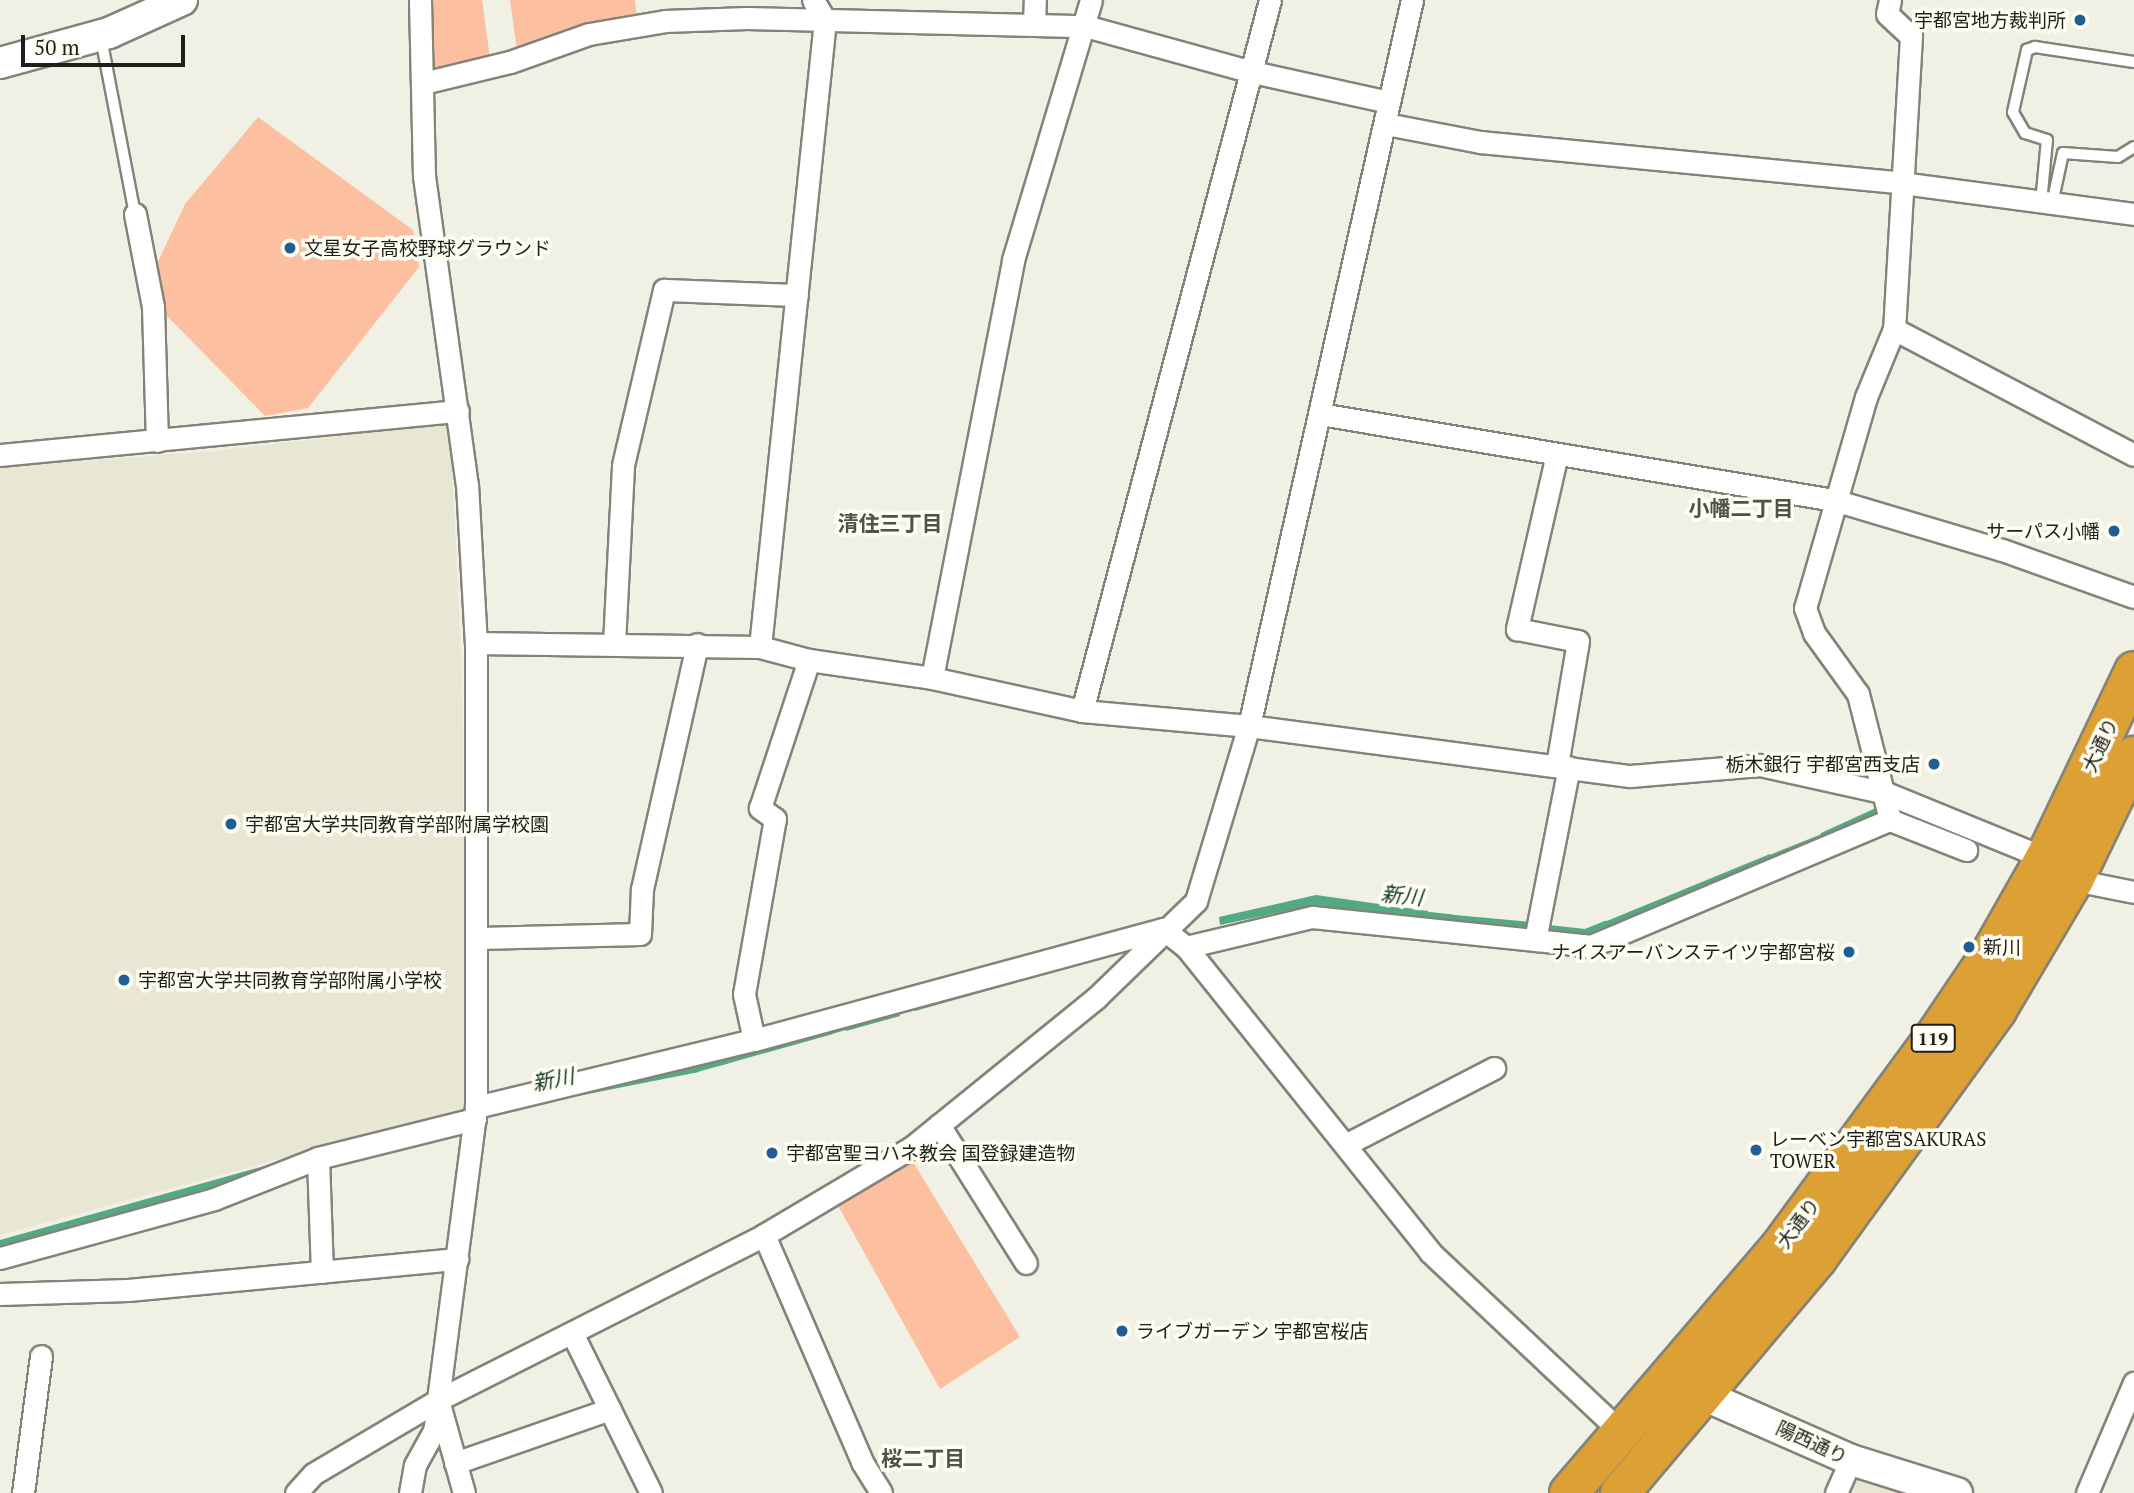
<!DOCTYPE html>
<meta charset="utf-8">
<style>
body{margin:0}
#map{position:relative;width:2134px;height:1493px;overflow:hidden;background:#f0f0e4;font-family:"PT Serif","Noto Sans JP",serif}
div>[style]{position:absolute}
.built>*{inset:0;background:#e8e7d3}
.green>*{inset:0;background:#fcc0a1}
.water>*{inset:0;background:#53a984}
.stream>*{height:7px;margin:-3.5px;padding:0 3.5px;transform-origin:3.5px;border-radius:3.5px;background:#53a984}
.roads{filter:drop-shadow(2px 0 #838378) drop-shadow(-2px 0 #838378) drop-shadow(0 2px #838378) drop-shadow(0 -2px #838378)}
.lane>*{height:10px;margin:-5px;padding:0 5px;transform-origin:5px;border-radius:5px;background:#fff}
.street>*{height:21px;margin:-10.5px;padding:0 10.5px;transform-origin:10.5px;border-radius:10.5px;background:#fff}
.secondary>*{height:30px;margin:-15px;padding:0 15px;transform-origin:15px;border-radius:15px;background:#fff}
.highway>*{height:38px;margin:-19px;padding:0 19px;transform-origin:19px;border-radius:19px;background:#dda035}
.dots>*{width:19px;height:19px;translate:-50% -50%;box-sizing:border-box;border:4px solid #fefdf1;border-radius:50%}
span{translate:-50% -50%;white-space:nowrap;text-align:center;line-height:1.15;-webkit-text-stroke:7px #fefdf1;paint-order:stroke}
.shield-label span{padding:2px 5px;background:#fefdf1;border:2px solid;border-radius:5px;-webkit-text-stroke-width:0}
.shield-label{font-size:18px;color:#1f1f1a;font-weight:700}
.poi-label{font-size:19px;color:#1f1f1a}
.right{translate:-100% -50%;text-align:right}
.left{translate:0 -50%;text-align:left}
.street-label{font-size:19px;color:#1f1f1a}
.neighbourhood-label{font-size:21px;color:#525147;font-weight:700}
.water-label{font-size:21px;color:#103727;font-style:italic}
.scale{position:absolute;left:21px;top:35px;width:164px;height:32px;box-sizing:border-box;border:4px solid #1f1f1a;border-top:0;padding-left:9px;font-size:21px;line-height:24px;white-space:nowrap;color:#1f1f1a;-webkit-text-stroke:5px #fefdf1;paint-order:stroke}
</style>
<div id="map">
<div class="built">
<i style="clip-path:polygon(450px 423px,462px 677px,466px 1108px,0 1235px,0 468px,214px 451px)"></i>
<i style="clip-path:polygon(1856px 1475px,1912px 1493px,1848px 1493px)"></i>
</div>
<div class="green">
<i style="clip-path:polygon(427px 0,482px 0,490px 58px,433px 70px)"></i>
<i style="clip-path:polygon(510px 0,635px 0,637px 18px,583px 24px,517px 51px)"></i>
<i style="clip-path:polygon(258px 117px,413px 230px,419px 267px,308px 408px,265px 416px,166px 315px,156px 266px,185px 204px)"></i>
<i style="clip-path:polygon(910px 1157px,1020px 1337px,940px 1389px,836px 1202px)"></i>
</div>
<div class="water">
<i style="clip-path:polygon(1878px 807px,1881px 813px,1820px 840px,1821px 833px)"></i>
<i style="clip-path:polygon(1770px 854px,1773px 861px,1596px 933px,1597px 925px)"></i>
<i style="clip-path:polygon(1316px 895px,1428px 911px,1427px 919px,1314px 905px,1220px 925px,1219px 917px)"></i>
<i style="clip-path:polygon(1444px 914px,1531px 922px,1530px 930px,1443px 922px)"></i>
<i style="clip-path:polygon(1115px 947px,1117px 954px,915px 1011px,913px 1005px)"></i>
<i style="clip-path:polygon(898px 1009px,900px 1016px,846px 1031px,843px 1024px)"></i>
<i style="clip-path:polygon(830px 1028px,833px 1034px,719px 1066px,716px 1060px)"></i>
<i style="clip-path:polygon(698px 1063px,699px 1072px,491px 1113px)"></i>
<i style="clip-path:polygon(468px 1109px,470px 1116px,0 1246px,0 1240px)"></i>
</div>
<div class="stream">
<i style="left:1762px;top:861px;width:72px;rotate:-21.9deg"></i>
<i style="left:1420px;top:914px;width:30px;rotate:6deg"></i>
<i style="left:1538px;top:927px;width:47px;rotate:6.1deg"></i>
<i style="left:1585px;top:932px;width:22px;rotate:-22deg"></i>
<i style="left:824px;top:1032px;width:26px;rotate:-16deg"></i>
<i style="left:692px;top:1069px;width:34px;rotate:-15deg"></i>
</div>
<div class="roads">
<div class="lane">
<i style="left:101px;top:38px;width:179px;rotate:79.1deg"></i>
<i style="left:2041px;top:203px;width:63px;rotate:-84.6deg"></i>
<i style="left:2047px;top:140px;width:23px;rotate:-162deg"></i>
<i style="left:2025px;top:133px;width:24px;rotate:-120deg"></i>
<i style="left:2013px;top:112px;width:64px;rotate:-77.3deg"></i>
<i style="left:2027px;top:50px;width:9px;rotate:-21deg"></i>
<i style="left:2035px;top:47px;width:100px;rotate:8.6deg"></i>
<i style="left:2052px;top:204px;width:52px;rotate:-77.8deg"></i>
<i style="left:2063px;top:153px;width:55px;rotate:4.2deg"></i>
<i style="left:2118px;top:157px;width:19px;rotate:-32deg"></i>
</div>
<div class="street">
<i style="left:420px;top:0;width:176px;rotate:88.7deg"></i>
<i style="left:424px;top:176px;width:311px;rotate:82.1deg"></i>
<i style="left:467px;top:484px;width:159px;rotate:86.8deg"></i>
<i style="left:476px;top:643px;width:464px;rotate:90deg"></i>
<i style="left:476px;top:1107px;width:295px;rotate:97.4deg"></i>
<i style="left:438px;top:1400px;width:97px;rotate:74.4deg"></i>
<i style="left:1890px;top:0;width:14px;rotate:102deg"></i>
<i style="left:1887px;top:14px;width:33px;rotate:43deg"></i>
<i style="left:1911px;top:36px;width:293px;rotate:93.3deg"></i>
<i style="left:1894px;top:329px;width:74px;rotate:112.4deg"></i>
<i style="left:1866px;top:397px;width:220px;rotate:106.1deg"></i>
<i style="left:1805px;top:608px;width:27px;rotate:70deg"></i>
<i style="left:1814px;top:633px;width:75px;rotate:54.2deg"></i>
<i style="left:1858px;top:694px;width:130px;rotate:75.7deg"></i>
<i style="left:1034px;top:24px;width:24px;rotate:-88deg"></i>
<i style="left:423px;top:83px;width:89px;rotate:-13.6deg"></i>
<i style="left:510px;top:62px;width:84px;rotate:-19.5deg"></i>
<i style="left:589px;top:34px;width:77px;rotate:-9.7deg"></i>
<i style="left:665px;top:21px;width:82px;rotate:-2.1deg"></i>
<i style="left:747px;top:18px;width:338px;rotate:1.4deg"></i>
<i style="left:1085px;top:26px;width:169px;rotate:15.4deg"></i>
<i style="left:1248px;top:71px;width:144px;rotate:12.4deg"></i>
<i style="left:1386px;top:124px;width:96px;rotate:10.8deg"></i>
<i style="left:1480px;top:142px;width:424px;rotate:5.5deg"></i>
<i style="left:1902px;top:183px;width:234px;rotate:7.6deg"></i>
<i style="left:135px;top:214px;width:95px;rotate:79deg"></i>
<i style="left:153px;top:307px;width:134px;rotate:88.3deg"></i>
<i style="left:1894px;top:329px;width:271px;rotate:27.7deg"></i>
<i style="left:1320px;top:414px;width:521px;rotate:9.5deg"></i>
<i style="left:1834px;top:500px;width:175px;rotate:16.6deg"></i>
<i style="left:2002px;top:550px;width:140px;rotate:19.6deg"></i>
<i style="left:1557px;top:454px;width:180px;rotate:102.9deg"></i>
<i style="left:1517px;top:629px;width:62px;rotate:11.1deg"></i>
<i style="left:1578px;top:641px;width:126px;rotate:99.6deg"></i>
<i style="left:0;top:455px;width:460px;rotate:-5.5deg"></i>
<i style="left:476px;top:643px;width:284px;rotate:0.8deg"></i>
<i style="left:760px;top:647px;width:51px;rotate:14.9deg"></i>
<i style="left:809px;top:660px;width:124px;rotate:8.3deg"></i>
<i style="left:932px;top:678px;width:154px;rotate:12.4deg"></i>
<i style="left:1082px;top:711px;width:168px;rotate:5.1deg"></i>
<i style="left:1249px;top:726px;width:384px;rotate:7.5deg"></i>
<i style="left:1630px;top:776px;width:130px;rotate:-4.8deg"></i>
<i style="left:1760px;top:765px;width:129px;rotate:12.5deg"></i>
<i style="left:1886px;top:793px;width:172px;rotate:22.2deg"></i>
<i style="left:614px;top:644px;width:179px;rotate:-87.1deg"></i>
<i style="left:623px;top:465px;width:180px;rotate:-76.8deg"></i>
<i style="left:664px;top:290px;width:133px;rotate:2.2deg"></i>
<i style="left:760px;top:647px;width:630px;rotate:-84.08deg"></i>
<i style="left:825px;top:20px;width:23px;rotate:-121deg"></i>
<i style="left:932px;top:678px;width:426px;rotate:-79deg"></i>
<i style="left:1013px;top:260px;width:271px;rotate:-73.3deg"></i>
<i style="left:1082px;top:711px;width:735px;rotate:-75.19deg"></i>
<i style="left:2074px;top:880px;width:61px;rotate:11.3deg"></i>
<i style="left:479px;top:938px;width:161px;rotate:-1.4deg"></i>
<i style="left:640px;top:934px;width:45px;rotate:-87.5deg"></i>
<i style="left:642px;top:889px;width:251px;rotate:-77.3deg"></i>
<i style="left:1535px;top:940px;width:176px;rotate:-78.9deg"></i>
<i style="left:1186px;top:947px;width:130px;rotate:-13.4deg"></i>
<i style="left:1312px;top:917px;width:281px;rotate:5.9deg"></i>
<i style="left:1591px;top:946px;width:324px;rotate:-22.9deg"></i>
<i style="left:1890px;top:820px;width:82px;rotate:21.5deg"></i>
<i style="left:754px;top:1040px;width:47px;rotate:-102.3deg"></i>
<i style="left:744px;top:994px;width:178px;rotate:-80deg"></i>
<i style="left:775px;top:819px;width:19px;rotate:-144deg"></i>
<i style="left:760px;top:808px;width:156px;rotate:-71.7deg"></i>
<i style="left:476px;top:1107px;width:286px;rotate:-13.6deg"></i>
<i style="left:754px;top:1040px;width:424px;rotate:-15.2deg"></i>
<i style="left:1163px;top:929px;width:29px;rotate:38deg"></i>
<i style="left:1186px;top:947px;width:391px;rotate:51.3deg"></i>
<i style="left:1430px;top:1252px;width:264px;rotate:43.3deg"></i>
<i style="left:939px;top:1125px;width:163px;rotate:57.8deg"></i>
<i style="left:1345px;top:1145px;width:168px;rotate:-27.3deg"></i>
<i style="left:318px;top:1158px;width:114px;rotate:88deg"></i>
<i style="left:764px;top:1235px;width:247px;rotate:66.6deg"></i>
<i style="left:862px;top:1462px;width:36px;rotate:58deg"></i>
<i style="left:0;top:1258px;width:222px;rotate:-15.4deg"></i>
<i style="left:214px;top:1199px;width:112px;rotate:-21.5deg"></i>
<i style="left:318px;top:1158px;width:162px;rotate:-14deg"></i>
<i style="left:0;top:1294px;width:128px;rotate:-1.8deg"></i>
<i style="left:128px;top:1290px;width:331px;rotate:-5.4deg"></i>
<i style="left:572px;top:1333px;width:178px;rotate:63.7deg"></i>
<i style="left:455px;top:1463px;width:164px;rotate:-19.2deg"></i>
<i style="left:23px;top:1493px;width:138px;rotate:-82.5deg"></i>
<i style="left:296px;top:1493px;width:25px;rotate:-48deg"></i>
<i style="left:313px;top:1474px;width:145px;rotate:-30.6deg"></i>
<i style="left:438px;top:1400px;width:365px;rotate:-26.8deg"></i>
<i style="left:764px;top:1235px;width:172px;rotate:-30.7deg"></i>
<i style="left:912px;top:1147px;width:237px;rotate:-39deg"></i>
<i style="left:1096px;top:998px;width:139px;rotate:-44.1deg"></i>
<i style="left:1196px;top:901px;width:183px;rotate:-73.2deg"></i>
<i style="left:1249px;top:726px;width:744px;rotate:-77.35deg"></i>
<i style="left:410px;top:1493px;width:28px;rotate:-80deg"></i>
<i style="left:415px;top:1465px;width:39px;rotate:-61deg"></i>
<i style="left:434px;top:1431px;width:22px;rotate:-80deg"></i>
<i style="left:1836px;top:1493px;width:36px;rotate:-66deg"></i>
<i style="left:2087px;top:1493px;width:120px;rotate:-66.9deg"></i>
</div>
<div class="secondary">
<i style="left:0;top:63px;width:113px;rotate:-15.4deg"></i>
<i style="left:109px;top:33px;width:80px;rotate:-24.3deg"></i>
<i style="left:1688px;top:1380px;width:21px;rotate:45deg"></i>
<i style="left:1703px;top:1395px;width:162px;rotate:23.7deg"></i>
<i style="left:1851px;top:1460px;width:111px;rotate:17.3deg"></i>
</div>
<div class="highway">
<i style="left:1569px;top:1493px;width:324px;rotate:-49.4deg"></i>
<i style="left:1780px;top:1247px;width:258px;rotate:-53.7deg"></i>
<i style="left:1933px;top:1039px;width:104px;rotate:-56deg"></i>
<i style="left:1991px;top:953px;width:109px;rotate:-60.4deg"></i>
<i style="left:2045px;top:858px;width:207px;rotate:-64.5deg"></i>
<i style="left:1620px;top:1493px;width:306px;rotate:-49.9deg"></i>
<i style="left:1817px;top:1259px;width:307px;rotate:-54.1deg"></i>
<i style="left:1997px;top:1010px;width:151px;rotate:-59.4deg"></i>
<i style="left:2074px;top:880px;width:138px;rotate:-64.2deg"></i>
</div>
</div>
<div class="dots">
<i style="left:2080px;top:20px;background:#215e94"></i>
<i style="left:290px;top:248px;background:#215e94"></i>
<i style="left:2114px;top:531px;background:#215e94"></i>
<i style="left:1934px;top:764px;background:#215e94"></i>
<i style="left:231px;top:824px;background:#215e94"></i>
<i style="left:1969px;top:947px;background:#215e94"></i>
<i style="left:1849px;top:952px;background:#215e94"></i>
<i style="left:124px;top:980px;background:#215e94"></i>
<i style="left:1756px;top:1150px;background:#215e94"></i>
<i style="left:772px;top:1153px;background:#215e94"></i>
<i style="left:1122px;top:1331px;background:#215e94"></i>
</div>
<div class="shield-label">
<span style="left:1933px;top:1038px">119</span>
</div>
<div class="poi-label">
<span class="right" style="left:2066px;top:20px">宇都宮地方裁判所</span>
<span class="left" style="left:304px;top:248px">文星女子高校野球グラウンド</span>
<span class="right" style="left:2100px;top:531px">サーパス小幡</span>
<span class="right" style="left:1920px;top:764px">栃木銀行 宇都宮西支店</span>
<span class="left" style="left:245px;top:824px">宇都宮大学共同教育学部附属学校園</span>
<span class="left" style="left:1983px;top:947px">新川</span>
<span class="right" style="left:1835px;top:952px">ナイスアーバンステイツ宇都宮桜</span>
<span class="left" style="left:138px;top:980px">宇都宮大学共同教育学部附属小学校</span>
<span class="left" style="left:1770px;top:1150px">レーベン宇都宮SAKURAS<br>TOWER</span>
<span class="left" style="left:786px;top:1153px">宇都宮聖ヨハネ教会 国登録建造物</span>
<span class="left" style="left:1136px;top:1331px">ライブガーデン 宇都宮桜店</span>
</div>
<div class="street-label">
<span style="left:2100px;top:745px;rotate:-65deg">大通り</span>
<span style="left:1798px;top:1223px;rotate:-53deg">大通り</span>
<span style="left:1812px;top:1442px;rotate:25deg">陽西通り</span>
</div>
<div class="neighbourhood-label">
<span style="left:1741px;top:508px">小幡二丁目</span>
<span style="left:890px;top:523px">清住三丁目</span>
<span style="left:923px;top:1458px">桜二丁目</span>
</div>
<div class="water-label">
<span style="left:1402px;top:895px;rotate:6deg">新川</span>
<span style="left:553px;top:1079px;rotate:-11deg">新川</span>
</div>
<div class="scale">50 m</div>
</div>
